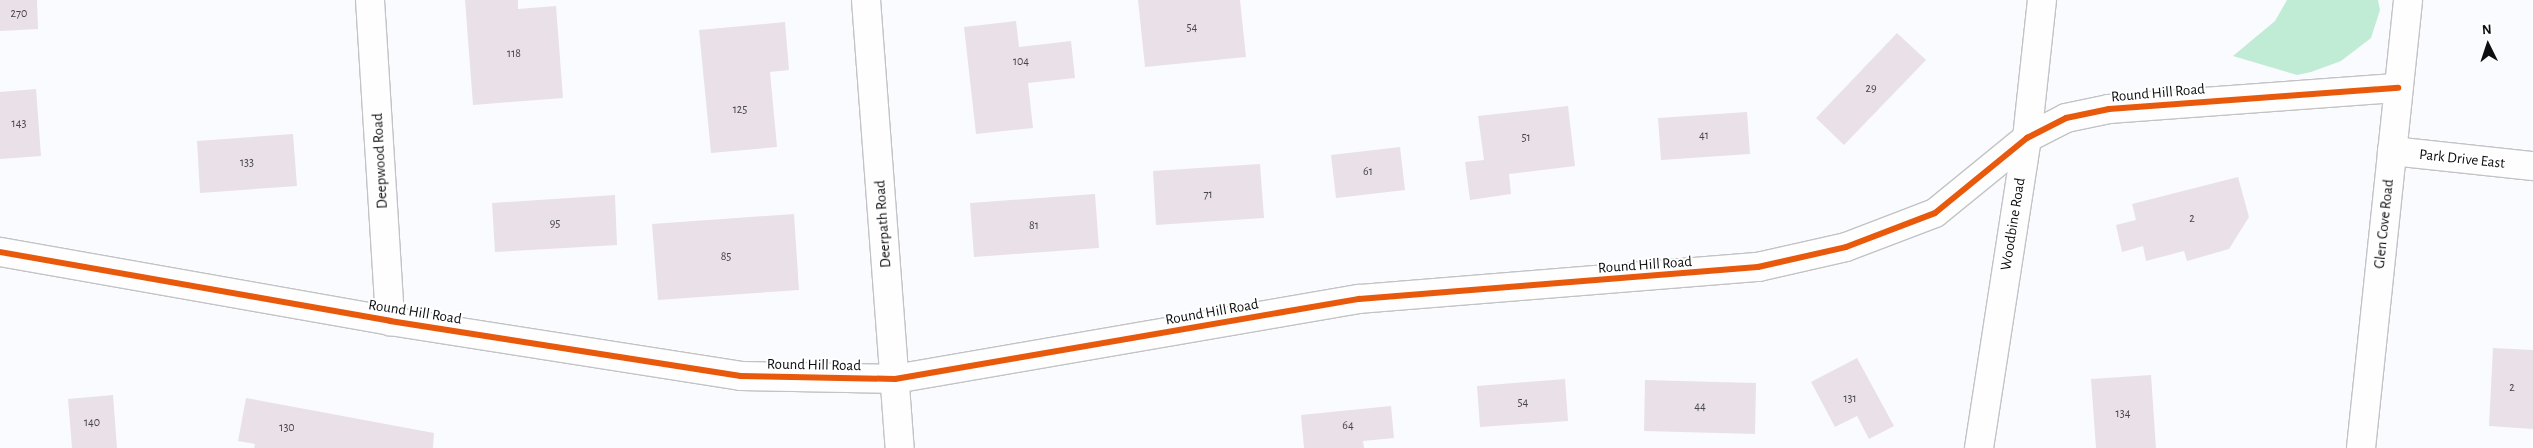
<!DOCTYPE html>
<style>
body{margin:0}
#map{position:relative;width:2533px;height:448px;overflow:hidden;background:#fafbfe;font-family:"Alegreya Sans",sans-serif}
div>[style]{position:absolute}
.forest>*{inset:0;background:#c0ebd5}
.building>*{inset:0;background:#e9e1e7}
.roads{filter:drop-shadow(1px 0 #c3c3c6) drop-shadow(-1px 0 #c3c3c6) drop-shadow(0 1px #c3c3c6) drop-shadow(0 -1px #c3c3c6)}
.street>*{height:28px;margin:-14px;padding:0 14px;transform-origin:14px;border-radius:14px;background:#fefeff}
.secondary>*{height:28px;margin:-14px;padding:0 14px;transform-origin:14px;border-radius:14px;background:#fefeff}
.primary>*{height:28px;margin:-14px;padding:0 14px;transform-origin:14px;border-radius:14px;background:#fefeff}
.cycleway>*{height:6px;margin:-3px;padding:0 3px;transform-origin:3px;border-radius:3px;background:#e8590c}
span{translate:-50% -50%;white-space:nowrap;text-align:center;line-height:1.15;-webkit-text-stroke:4px #fff;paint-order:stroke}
.number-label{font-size:12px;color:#464548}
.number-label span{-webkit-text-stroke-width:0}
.street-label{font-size:15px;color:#0d0e10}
.north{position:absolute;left:2463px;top:20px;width:50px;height:50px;-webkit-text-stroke:4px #fff;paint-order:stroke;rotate:356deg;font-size:14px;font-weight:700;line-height:20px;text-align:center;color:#0d0e10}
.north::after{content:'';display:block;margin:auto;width:18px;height:22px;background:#0d0e10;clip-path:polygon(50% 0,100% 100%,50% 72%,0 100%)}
</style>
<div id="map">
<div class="forest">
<i style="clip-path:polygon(2287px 0,2378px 0,2380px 10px,2371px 38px,2341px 61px,2311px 72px,2297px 75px,2233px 56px,2275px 21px)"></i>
</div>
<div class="building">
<i style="clip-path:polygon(0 0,37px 0,38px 29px,0 31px)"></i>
<i style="clip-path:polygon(465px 0,518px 0,518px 9px,556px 6px,563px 98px,473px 105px)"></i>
<i style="clip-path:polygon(1138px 0,1240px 0,1246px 57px,1145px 67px)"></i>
<i style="clip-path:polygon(1016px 21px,1019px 47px,1071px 41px,1075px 78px,1028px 83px,1033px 128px,976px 134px,964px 27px)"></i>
<i style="clip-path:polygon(785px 22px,789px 70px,770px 72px,777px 147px,711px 153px,699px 30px)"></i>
<i style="clip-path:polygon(1897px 33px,1926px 60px,1844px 145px,1816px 118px)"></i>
<i style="clip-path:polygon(36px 89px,41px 156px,0 159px,0 92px)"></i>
<i style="clip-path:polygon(1568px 106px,1575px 166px,1509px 174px,1511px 194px,1470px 200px,1465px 162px,1484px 160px,1478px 116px)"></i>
<i style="clip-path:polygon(1747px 112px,1750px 154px,1661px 160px,1658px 118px)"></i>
<i style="clip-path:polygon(293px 134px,297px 186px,200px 193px,197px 141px)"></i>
<i style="clip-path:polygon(1400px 147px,1405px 190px,1336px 198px,1331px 155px)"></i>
<i style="clip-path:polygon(1260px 164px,1264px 218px,1156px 225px,1153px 171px)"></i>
<i style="clip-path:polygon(2238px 177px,2249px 217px,2229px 249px,2187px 261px,2184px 251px,2146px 261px,2143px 246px,2122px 252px,2116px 225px,2136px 220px,2132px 204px)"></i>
<i style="clip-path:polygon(1095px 194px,1099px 248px,974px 257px,970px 203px)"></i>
<i style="clip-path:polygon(615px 195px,617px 245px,495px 252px,492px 203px)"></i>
<i style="clip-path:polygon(794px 214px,799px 290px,658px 300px,652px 224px)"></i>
<i style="clip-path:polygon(2493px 348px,2533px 350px,2533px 429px,2489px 426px)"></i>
<i style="clip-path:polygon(1857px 358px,1894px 426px,1869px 439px,1857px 416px,1835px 427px,1811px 382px)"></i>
<i style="clip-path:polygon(2151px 375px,2156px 448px,2096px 448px,2091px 379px)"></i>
<i style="clip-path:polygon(1565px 379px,1568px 421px,1480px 427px,1477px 386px)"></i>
<i style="clip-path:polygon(1645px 380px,1756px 383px,1755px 434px,1644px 431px)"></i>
<i style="clip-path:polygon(113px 395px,117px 448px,72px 448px,68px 399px)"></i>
<i style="clip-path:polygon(246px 398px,434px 433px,433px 448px,254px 448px,255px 444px,238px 441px)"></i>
<i style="clip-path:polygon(1391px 406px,1394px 438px,1363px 441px,1364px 448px,1304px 448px,1301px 415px)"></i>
</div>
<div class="roads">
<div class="street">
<i style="left:370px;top:0;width:322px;rotate:86.4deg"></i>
<i style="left:866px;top:0;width:449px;rotate:85.7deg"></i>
<i style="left:2392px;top:151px;width:142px;rotate:6.1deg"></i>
<i style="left:1979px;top:448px;width:314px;rotate:-81.2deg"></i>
<i style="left:2027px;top:138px;width:139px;rotate:-83.8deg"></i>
</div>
<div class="secondary">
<i style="left:0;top:252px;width:396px;rotate:10deg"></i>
<i style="left:390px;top:321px;width:355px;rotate:8.9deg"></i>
<i style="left:741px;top:376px;width:154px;rotate:1.1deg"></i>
<i style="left:895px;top:379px;width:471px;rotate:-9.8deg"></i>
<i style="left:1359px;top:299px;width:400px;rotate:-4.6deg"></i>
<i style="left:1758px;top:267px;width:90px;rotate:-12.8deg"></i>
<i style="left:1846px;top:247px;width:95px;rotate:-20.9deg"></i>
<i style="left:1935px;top:213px;width:119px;rotate:-39.2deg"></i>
<i style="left:2027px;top:138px;width:44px;rotate:-27.1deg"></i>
<i style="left:2066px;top:118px;width:44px;rotate:-11.8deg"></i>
<i style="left:2109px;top:109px;width:290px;rotate:-4.2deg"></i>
</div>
<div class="primary">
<i style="left:2361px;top:448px;width:450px;rotate:-84deg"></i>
</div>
</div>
<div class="cycleway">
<i style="left:0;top:252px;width:396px;rotate:10deg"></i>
<i style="left:390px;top:321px;width:355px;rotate:8.9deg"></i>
<i style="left:741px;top:376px;width:154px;rotate:1.1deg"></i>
<i style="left:895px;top:379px;width:471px;rotate:-9.8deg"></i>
<i style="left:1359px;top:299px;width:400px;rotate:-4.6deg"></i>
<i style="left:1758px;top:267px;width:90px;rotate:-12.8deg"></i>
<i style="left:1846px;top:247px;width:95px;rotate:-20.9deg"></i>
<i style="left:1935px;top:213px;width:119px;rotate:-39.2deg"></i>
<i style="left:2027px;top:138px;width:44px;rotate:-27.1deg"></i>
<i style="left:2066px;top:118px;width:44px;rotate:-11.8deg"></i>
<i style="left:2109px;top:109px;width:290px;rotate:-4.2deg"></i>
</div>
<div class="number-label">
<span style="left:19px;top:14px">270</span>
<span style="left:1192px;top:28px">54</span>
<span style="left:514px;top:54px">118</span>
<span style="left:1021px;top:62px">104</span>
<span style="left:1871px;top:89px">29</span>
<span style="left:740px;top:110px">125</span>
<span style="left:19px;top:124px">143</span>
<span style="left:1704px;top:136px">41</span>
<span style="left:1526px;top:138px">51</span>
<span style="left:247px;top:163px">133</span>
<span style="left:1368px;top:172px">61</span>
<span style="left:1208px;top:195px">71</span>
<span style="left:2192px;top:219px">2</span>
<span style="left:555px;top:224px">95</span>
<span style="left:1034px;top:226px">81</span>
<span style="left:726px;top:257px">85</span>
<span style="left:2512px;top:388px">2</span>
<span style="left:1850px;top:399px">131</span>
<span style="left:1523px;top:403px">54</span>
<span style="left:1700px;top:407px">44</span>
<span style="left:2123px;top:414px">134</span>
<span style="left:92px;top:423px">140</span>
<span style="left:1348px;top:426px">64</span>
<span style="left:287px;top:428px">130</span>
</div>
<div class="street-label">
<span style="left:2158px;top:93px;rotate:-5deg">Round Hill Road</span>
<span style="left:2462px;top:159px;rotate:6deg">Park Drive East</span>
<span style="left:380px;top:161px;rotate:-93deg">Deepwood Road</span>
<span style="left:883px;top:224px;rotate:-94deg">Deerpath Road</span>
<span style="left:2013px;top:224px;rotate:-81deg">Woodbine Road</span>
<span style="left:2384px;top:224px;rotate:-84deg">Glen Cove Road</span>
<span style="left:1645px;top:265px;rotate:-4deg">Round Hill Road</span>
<span style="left:415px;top:312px;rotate:9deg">Round Hill Road</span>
<span style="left:1212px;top:312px;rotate:-10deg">Round Hill Road</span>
<span style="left:814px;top:365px;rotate:1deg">Round Hill Road</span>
</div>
<div class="north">N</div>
</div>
